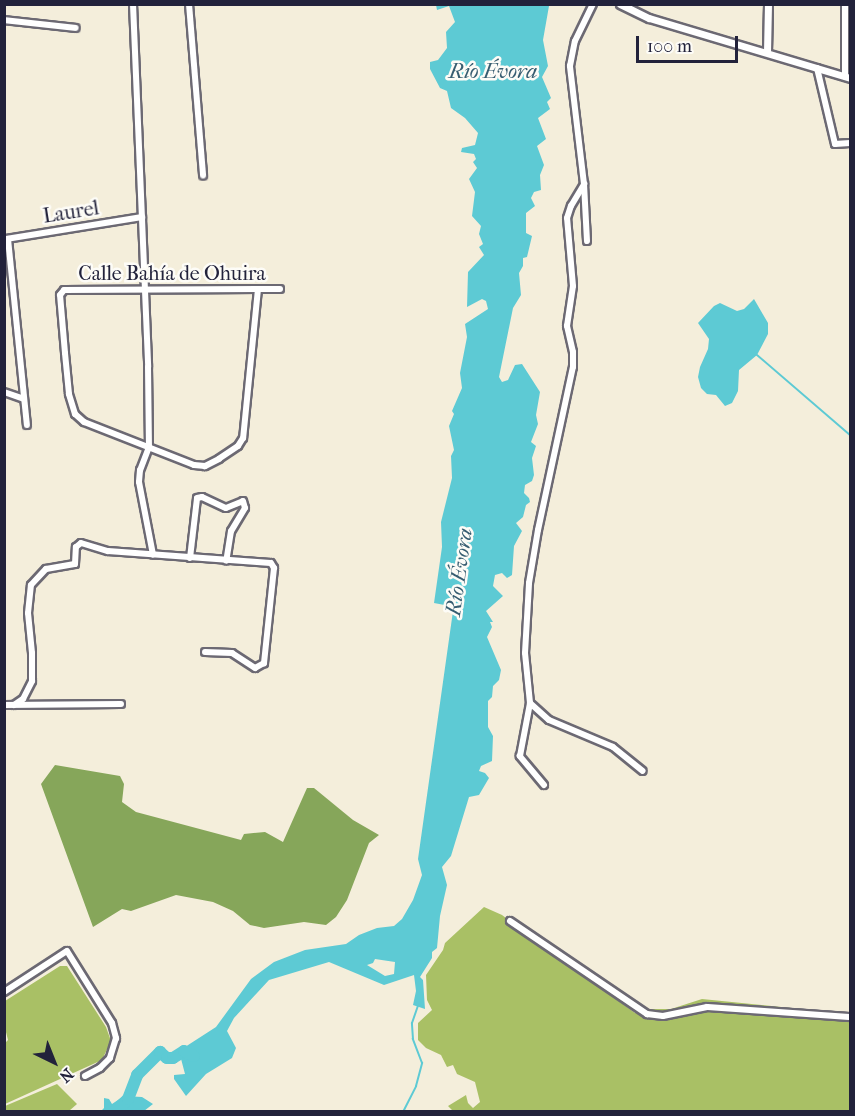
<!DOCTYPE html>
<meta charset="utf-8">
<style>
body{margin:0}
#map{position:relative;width:855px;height:1116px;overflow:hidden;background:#f4eedb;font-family:"IM FELL French Canon",serif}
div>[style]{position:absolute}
.green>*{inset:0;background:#a9c065}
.forest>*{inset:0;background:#86a65a}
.water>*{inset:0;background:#5dcad4}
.stream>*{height:2px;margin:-1px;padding:0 1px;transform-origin:1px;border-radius:1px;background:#5dcad4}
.river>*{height:12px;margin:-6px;padding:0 6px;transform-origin:6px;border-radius:6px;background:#5dcad4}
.roads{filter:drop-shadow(2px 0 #6c6973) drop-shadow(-2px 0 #6c6973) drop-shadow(0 2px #6c6973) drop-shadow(0 -2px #6c6973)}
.minor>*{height:6px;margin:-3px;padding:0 3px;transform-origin:3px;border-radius:3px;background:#fff}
.tertiary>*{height:7px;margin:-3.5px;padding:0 3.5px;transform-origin:3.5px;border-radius:3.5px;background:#fff}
span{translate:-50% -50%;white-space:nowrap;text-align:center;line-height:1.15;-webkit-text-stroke:5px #fdfcf7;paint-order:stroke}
.street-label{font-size:20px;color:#22223b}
.water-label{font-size:21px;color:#375d71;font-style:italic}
.frame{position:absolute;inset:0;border:6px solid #22223b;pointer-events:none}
.north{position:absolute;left:24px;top:1032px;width:60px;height:60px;-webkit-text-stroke:4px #fdfcf7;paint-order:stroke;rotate:137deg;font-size:16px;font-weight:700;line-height:24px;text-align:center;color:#22223b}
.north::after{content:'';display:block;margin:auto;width:21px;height:27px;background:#22223b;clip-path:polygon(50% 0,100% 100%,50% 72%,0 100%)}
.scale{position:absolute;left:636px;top:36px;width:102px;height:27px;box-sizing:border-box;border:3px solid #22223b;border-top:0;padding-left:8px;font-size:18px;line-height:21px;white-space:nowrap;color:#22223b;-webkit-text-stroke:4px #fdfcf7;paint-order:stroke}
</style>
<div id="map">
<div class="green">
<i style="clip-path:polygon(484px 907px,502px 915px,635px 1013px,641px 1009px,671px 1009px,702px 999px,850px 1014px,850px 1111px,453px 1111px,448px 1106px,466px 1095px,468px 1103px,473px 1108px,480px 1102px,475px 1082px,457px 1074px,453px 1065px,447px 1067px,441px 1055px,426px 1048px,418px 1040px,418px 1023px,432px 1010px,427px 1000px,426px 975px,443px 950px,445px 943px)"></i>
<i style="clip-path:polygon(60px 966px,67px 966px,106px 1027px,111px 1041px,102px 1060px,5px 1104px,5px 1043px,8px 1040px,5px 1028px,5px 1001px)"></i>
<i style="clip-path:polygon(57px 1084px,77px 1104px,69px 1111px,5px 1111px,5px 1106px)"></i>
</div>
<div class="forest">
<i style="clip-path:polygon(55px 765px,120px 776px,124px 784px,122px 802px,136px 812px,241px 840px,244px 834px,265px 832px,283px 842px,307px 788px,314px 788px,353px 820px,379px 835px,369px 843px,347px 900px,336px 917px,326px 925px,304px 922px,264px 928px,250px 925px,233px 911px,213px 902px,176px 895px,131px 911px,122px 909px,93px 927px,41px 784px)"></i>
</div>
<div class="water">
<i style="clip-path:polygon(evenodd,436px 5px,549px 6px,543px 40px,548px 66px,542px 77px,551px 98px,547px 102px,550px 109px,538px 118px,546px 139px,537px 146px,544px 165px,540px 175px,541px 190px,534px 192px,531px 198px,535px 206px,526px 213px,526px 233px,532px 236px,527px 257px,523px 258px,523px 266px,519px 273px,521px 295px,513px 308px,499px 377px,502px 382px,508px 380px,515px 365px,522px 364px,540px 392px,536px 415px,538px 424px,531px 442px,536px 446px,532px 458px,534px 475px,532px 481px,525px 485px,524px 493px,529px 498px,530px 502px,526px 505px,523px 517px,516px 523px,522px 531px,514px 546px,512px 575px,507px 578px,502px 573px,495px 575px,493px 586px,503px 596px,486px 611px,493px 622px,490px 622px,492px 627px,487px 637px,501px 670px,499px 680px,493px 686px,492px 697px,488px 701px,488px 727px,493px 736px,492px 761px,481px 766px,479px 771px,485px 773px,489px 778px,479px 795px,469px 797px,451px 856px,442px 867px,447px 885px,440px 916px,437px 948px,432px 952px,432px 958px,420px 977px,423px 980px,425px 1009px,413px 1005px,416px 991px,414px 975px,384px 985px,329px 962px,269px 980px,234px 1018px,227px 1031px,236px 1048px,232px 1058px,206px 1074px,186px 1096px,174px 1079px,174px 1075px,185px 1074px,180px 1055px,185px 1047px,216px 1027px,251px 979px,274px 962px,305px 950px,346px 944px,359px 935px,377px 928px,394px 926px,402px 919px,413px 900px,422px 875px,418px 859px,453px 611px,458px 607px,454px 603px,450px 606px,434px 603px,442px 547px,441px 522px,452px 478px,451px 456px,454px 450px,449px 426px,454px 414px,452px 411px,462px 388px,460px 373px,467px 337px,465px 324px,488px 309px,486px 301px,482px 299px,467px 307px,468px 272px,484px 255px,479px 247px,483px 244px,479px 234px,481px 226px,472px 216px,475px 192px,469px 179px,477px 168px,473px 162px,476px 159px,474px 154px,461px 152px,462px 148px,475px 145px,478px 133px,465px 118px,451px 108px,447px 91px,440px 88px,430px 69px,430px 62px,438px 60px,447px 48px,446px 32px,455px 22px,449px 6px,437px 10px,436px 5px,375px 959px,395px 962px,394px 974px,385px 976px,367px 965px,373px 963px,375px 959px)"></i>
<i style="clip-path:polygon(754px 299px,768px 323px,768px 334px,757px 355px,739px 370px,738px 391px,732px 403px,725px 406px,716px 395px,707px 394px,701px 388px,698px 377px,700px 367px,708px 349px,709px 339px,698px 323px,714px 306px,720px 303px,737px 311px,744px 309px)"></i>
<i style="clip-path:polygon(124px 1096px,142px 1097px,153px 1104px,144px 1111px,101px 1111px,104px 1108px,104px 1098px,109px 1099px,112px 1104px)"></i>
</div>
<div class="stream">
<i style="left:757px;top:355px;width:123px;rotate:40.7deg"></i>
<i style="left:403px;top:1112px;width:29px;rotate:-63deg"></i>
<i style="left:416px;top:1086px;width:24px;rotate:-75deg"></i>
<i style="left:422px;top:1063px;width:26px;rotate:-111deg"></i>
<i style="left:413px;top:1039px;width:16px;rotate:-94deg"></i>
<i style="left:412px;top:1023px;width:18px;rotate:-71deg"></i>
</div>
<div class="river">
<i style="left:114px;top:1112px;width:19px;rotate:-43deg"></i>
<i style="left:128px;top:1099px;width:26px;rotate:-69deg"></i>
<i style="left:137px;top:1075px;width:33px;rotate:-45deg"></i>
<i style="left:160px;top:1052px;width:9px;rotate:41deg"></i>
<i style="left:167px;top:1058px;width:6px"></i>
<i style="left:173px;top:1058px;width:13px;rotate:-32deg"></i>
<i style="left:184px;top:1051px;width:11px;rotate:27deg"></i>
</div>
<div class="roads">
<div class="minor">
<i style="left:133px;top:4px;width:363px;rotate:87.6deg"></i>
<i style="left:148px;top:367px;width:80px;rotate:89.3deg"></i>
<i style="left:149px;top:447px;width:25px;rotate:111deg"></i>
<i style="left:140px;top:470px;width:12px;rotate:95deg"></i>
<i style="left:139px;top:482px;width:74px;rotate:79.1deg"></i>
<i style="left:189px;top:4px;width:172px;rotate:85.3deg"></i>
<i style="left:845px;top:4px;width:72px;rotate:90deg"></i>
<i style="left:4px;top:20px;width:72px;rotate:6.3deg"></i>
<i style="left:817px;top:68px;width:78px;rotate:76.7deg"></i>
<i style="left:835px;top:144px;width:15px;rotate:-4deg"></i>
<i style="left:6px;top:239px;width:138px;rotate:-9.2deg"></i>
<i style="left:8px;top:239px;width:187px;rotate:84.2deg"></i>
<i style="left:587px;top:241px;width:57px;rotate:-93deg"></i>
<i style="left:584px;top:184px;width:119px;rotate:-96.8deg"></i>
<i style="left:570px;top:66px;width:25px;rotate:-79deg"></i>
<i style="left:575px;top:41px;width:41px;rotate:-64.1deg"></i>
<i style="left:258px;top:289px;width:150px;rotate:95.7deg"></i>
<i style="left:243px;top:438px;width:9px;rotate:122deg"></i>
<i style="left:238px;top:446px;width:23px;rotate:146deg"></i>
<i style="left:219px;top:459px;width:16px;rotate:153deg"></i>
<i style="left:205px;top:466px;width:11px;rotate:-175deg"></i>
<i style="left:194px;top:465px;width:118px;rotate:-158.6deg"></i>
<i style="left:84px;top:422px;width:12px;rotate:-138deg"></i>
<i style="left:75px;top:414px;width:21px;rotate:-107deg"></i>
<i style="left:69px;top:394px;width:41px;rotate:-95.6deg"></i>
<i style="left:65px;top:353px;width:58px;rotate:-94.9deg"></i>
<i style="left:60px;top:295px;width:6px;rotate:-51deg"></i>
<i style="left:64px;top:290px;width:194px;rotate:-0.3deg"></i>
<i style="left:258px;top:289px;width:22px"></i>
<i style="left:4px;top:392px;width:21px;rotate:19deg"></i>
<i style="left:190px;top:558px;width:60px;rotate:-83.3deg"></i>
<i style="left:197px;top:498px;width:5px;rotate:-11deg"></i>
<i style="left:202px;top:497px;width:26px;rotate:25deg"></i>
<i style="left:226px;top:508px;width:18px;rotate:-22deg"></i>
<i style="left:243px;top:501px;width:7px;rotate:74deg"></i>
<i style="left:245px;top:508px;width:27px;rotate:121deg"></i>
<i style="left:231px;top:531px;width:30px;rotate:99deg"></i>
<i style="left:530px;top:703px;width:25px;rotate:42deg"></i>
<i style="left:549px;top:720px;width:69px;rotate:22.9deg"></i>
<i style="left:613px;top:747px;width:38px;rotate:39deg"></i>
<i style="left:4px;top:705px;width:117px;rotate:-0.5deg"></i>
<i style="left:14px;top:705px;width:11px;rotate:-34deg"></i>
<i style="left:23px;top:699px;width:20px;rotate:-63deg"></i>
<i style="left:32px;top:681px;width:28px;rotate:-90deg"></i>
<i style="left:32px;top:653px;width:40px;rotate:-95.7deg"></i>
<i style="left:28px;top:613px;width:28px;rotate:-84deg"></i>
<i style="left:31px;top:585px;width:22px;rotate:-47deg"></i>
<i style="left:46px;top:569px;width:29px;rotate:-10deg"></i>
<i style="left:75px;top:564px;width:17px;rotate:-87deg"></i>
<i style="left:76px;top:547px;width:6px;rotate:-39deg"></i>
<i style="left:81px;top:543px;width:28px;rotate:17deg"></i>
<i style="left:108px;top:551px;width:163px;rotate:4.2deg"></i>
<i style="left:271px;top:563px;width:6px;rotate:59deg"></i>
<i style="left:274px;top:568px;width:96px;rotate:96deg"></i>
<i style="left:264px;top:663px;width:10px;rotate:151deg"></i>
<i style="left:255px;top:668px;width:27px;rotate:-147deg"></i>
<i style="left:232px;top:653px;width:27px;rotate:-178deg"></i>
<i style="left:544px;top:785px;width:38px;rotate:-130deg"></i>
<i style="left:520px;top:756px;width:54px;rotate:-79.3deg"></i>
<i style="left:530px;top:703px;width:50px;rotate:-95.7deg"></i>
<i style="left:525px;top:653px;width:70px;rotate:-86.7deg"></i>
<i style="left:529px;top:583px;width:54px;rotate:-80.4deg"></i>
<i style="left:538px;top:530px;width:167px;rotate:-77.9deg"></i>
<i style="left:573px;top:367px;width:15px;rotate:-90deg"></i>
<i style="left:573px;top:352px;width:27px;rotate:-103deg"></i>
<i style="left:567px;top:326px;width:40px;rotate:-81.5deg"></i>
<i style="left:573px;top:286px;width:68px;rotate:-95deg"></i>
<i style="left:567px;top:218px;width:13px;rotate:-72deg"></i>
<i style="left:571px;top:206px;width:26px;rotate:-59deg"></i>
<i style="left:510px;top:921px;width:166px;rotate:34.2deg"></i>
<i style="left:647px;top:1014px;width:16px;rotate:7deg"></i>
<i style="left:663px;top:1016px;width:45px;rotate:-11.6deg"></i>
<i style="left:707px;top:1007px;width:143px;rotate:4deg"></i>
<i style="left:4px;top:992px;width:75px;rotate:-33.1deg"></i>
<i style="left:67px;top:951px;width:85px;rotate:58deg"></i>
<i style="left:112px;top:1023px;width:16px;rotate:75deg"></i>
<i style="left:116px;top:1038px;width:21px;rotate:107deg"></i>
<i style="left:110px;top:1058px;width:14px;rotate:135deg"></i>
<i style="left:100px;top:1068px;width:17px;rotate:152deg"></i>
</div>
<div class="tertiary">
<i style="left:620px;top:4px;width:32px;rotate:26deg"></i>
<i style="left:649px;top:18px;width:210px;rotate:16.6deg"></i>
<i style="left:767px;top:52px;width:48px;rotate:-88.8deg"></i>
</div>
</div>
<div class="street-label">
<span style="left:71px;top:212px;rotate:-9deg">Laurel</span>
<span style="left:172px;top:273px">Calle Bahía de Ohuira</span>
</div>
<div class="water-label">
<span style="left:493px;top:71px">Río Évora</span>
<span style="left:459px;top:572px;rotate:-82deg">Río Évora</span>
</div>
<div class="frame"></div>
<div class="north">N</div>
<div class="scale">100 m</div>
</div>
